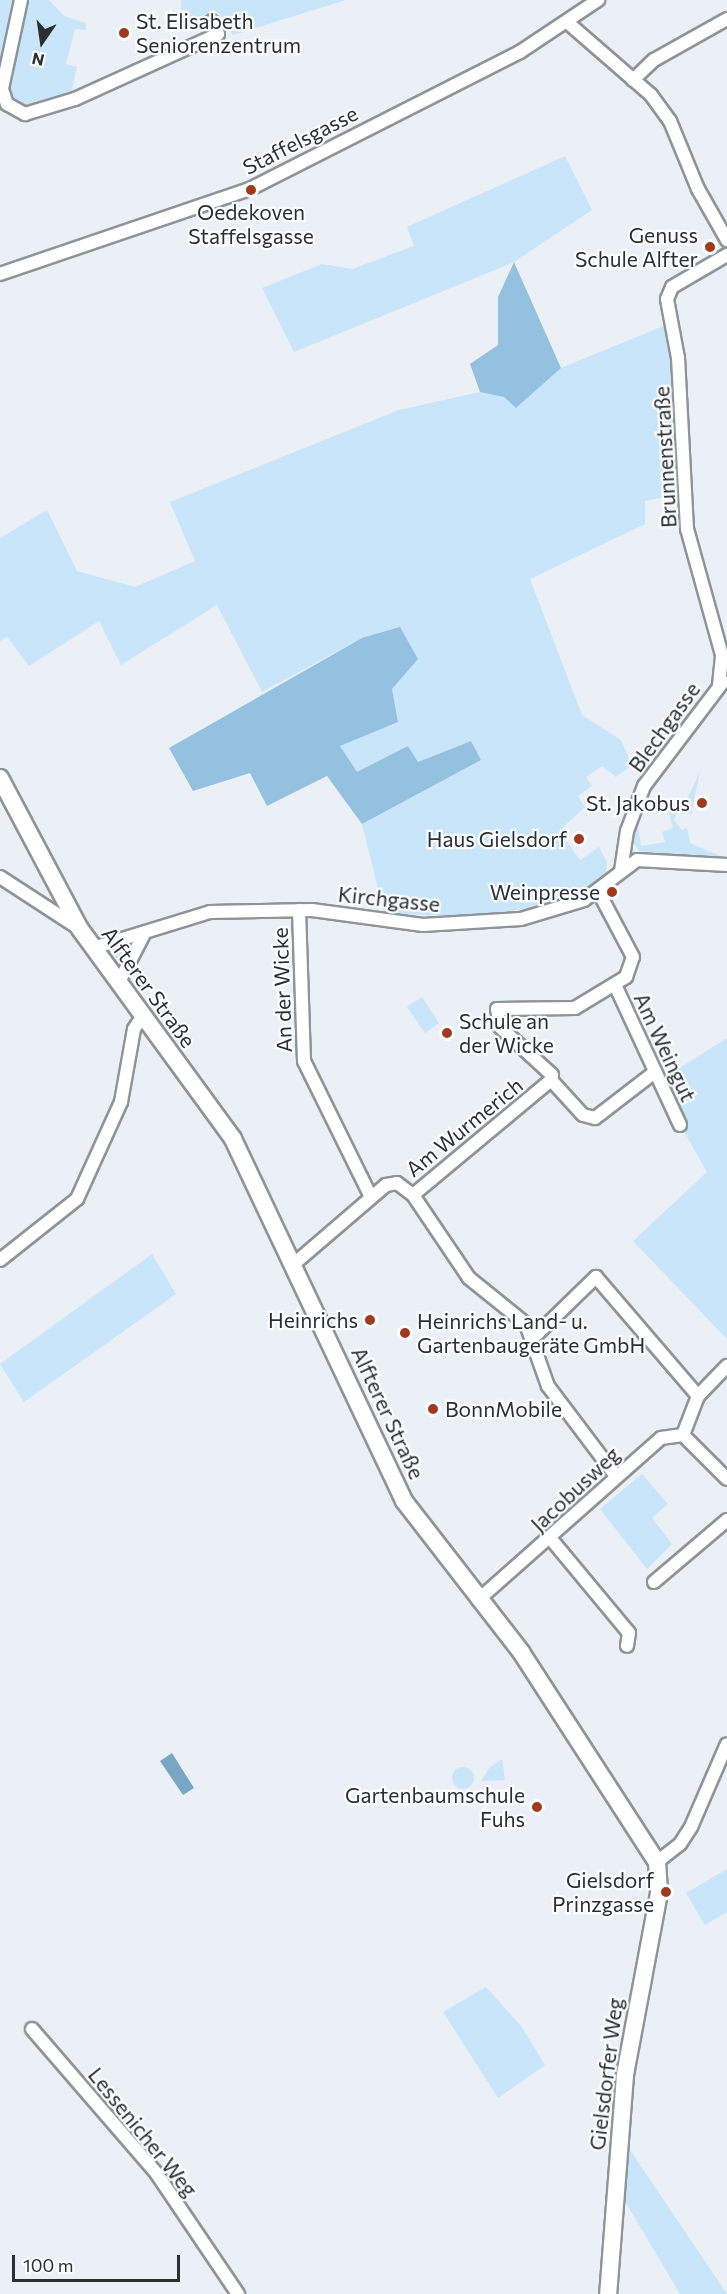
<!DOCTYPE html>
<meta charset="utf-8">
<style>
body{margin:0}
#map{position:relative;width:727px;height:2294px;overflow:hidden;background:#eaf0f5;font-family:Commissioner,sans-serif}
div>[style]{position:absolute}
.green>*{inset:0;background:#c9e5f9}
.round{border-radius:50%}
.forest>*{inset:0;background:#93c1df}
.water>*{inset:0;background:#79a6c3}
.roads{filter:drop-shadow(2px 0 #8e9498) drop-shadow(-2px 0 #8e9498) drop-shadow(0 2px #8e9498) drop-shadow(0 -2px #8e9498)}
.street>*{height:12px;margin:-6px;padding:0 6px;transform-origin:6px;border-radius:6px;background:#fff}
.secondary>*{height:16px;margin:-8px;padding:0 8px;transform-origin:8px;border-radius:8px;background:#fff}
.dots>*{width:16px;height:16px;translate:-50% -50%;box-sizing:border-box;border:3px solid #fafdff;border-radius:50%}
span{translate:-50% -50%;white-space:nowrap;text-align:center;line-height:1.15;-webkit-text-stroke:4.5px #fafdff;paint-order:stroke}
.poi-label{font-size:21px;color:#2c2f30}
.left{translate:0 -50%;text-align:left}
.right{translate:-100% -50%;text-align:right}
.street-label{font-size:21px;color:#2c2f30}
.north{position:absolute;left:12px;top:12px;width:60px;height:60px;-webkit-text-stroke:4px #fafdff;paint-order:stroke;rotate:193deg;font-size:16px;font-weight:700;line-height:24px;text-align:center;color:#2c2f30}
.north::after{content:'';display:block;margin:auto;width:21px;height:27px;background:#2c2f30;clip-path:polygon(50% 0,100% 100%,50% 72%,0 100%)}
.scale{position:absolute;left:12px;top:2255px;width:168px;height:27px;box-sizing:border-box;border:3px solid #2c2f30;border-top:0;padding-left:8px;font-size:18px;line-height:21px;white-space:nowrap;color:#2c2f30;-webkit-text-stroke:4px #fafdff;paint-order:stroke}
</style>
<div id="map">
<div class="green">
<i style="clip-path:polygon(0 0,49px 0,64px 16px,86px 23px,86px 30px,75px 29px,66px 64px,77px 67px,71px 93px,37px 106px,19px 103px,0 85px)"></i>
<i style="clip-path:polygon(181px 0,346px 0,233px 35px,217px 11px,198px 19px,181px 15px)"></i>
<i style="clip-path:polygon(565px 156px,592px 210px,514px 262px,294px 352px,262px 288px,322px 264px,352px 269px,414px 246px,407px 227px)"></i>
<i style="clip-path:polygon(668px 324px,679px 422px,679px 494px,645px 501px,645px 524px,530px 579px,582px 715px,621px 740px,632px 765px,616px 777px,602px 766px,586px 777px,592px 786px,578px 796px,585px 807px,559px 831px,580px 860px,599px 847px,607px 862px,606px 874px,576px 896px,548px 906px,460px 917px,384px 913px,362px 824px,481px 760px,471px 741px,418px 762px,408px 746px,357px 773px,340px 746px,398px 722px,392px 689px,418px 659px,362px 638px,262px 692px,217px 605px,121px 665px,99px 621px,29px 666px,7px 637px,0 641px,0 538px,47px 510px,77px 571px,135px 587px,195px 561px,170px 502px,399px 410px,480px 392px,504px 397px,516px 408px,561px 368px)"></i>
<i style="clip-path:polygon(700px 771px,691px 814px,678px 813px,674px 820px,682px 830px,687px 828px,690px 843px,727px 859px,639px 851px,631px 838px,637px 820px,641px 846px,665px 842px,662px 832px,673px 828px,667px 806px,685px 804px)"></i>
<i style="clip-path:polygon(134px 943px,122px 965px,121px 965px,112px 951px)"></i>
<i style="clip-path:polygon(422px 997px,439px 1023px,425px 1033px,407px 1007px)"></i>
<i style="clip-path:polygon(727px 1038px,727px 1339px,633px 1241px,707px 1172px,683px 1130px,687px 1127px,664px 1078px)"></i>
<i style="clip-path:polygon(152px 1254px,176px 1294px,24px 1402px,0 1364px)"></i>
<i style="clip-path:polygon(642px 1474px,668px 1504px,652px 1518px,672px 1544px,647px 1569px,600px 1509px)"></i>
<i style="clip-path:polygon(502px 1759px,505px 1780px,481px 1781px,490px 1767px)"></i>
<i class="round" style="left:452px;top:1767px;width:22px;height:22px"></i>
<i style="clip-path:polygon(727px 1869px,727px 1912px,705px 1925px,686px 1893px)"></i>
<i style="clip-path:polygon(486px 1987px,521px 2026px,545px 2065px,498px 2098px,443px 2012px)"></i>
<i style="clip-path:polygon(626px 2144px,727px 2294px,680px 2294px,623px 2198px)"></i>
</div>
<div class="forest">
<i style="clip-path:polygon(514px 262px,561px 368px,516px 408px,504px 397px,480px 392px,470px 364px,498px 345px,498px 297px)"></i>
<i style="clip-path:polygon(400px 627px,418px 659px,392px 689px,398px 722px,340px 746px,357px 772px,408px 746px,418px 762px,471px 741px,481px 760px,362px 824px,327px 776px,267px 806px,250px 773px,193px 791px,169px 748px,362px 638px)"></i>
</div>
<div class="water">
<i style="clip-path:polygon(172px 1753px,194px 1788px,183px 1795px,160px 1761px)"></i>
</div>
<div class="roads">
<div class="street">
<i style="left:21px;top:0;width:91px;rotate:102.1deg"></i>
<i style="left:2px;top:89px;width:16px;rotate:72deg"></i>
<i style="left:7px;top:104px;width:21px;rotate:29deg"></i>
<i style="left:25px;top:114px;width:52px;rotate:-16.7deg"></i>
<i style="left:75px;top:99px;width:157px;rotate:-24.4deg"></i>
<i style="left:218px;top:34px;width:14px;rotate:-115deg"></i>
<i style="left:567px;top:22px;width:111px;rotate:41deg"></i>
<i style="left:651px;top:95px;width:32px;rotate:54deg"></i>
<i style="left:670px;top:121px;width:74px;rotate:67.6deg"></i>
<i style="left:698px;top:189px;width:59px;rotate:60.4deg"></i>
<i style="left:633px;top:80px;width:29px;rotate:-44deg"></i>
<i style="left:654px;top:60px;width:84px;rotate:-29.3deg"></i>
<i style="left:0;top:274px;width:264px;rotate:-18.8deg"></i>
<i style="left:250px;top:189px;width:303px;rotate:-26.9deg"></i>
<i style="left:520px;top:52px;width:94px;rotate:-33.7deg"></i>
<i style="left:719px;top:685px;width:30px;rotate:-84deg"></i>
<i style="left:722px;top:655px;width:131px;rotate:-105.5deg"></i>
<i style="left:687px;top:529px;width:171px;rotate:-93deg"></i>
<i style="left:678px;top:358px;width:60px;rotate:-100.6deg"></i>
<i style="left:667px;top:299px;width:13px;rotate:-67deg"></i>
<i style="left:672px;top:287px;width:64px;rotate:-30.2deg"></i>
<i style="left:621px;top:871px;width:40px;rotate:-81.5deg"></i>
<i style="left:627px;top:831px;width:48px;rotate:-69.3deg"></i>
<i style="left:644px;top:786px;width:131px;rotate:-52.8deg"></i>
<i style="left:0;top:877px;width:92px;rotate:33deg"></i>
<i style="left:299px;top:910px;width:151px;rotate:88.1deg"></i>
<i style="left:304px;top:1061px;width:152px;rotate:63.8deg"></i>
<i style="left:93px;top:948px;width:122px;rotate:-17.1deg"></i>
<i style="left:210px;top:912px;width:102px;rotate:-1.1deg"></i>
<i style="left:312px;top:910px;width:112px;rotate:7.7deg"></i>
<i style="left:423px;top:925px;width:98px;rotate:-3.5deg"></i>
<i style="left:521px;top:919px;width:66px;rotate:-16.8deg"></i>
<i style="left:584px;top:900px;width:66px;rotate:-37deg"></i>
<i style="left:637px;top:860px;width:90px;rotate:3.2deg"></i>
<i style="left:118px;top:984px;width:54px;rotate:-62.5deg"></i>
<i style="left:616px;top:987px;width:152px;rotate:65.1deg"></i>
<i style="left:551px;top:1080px;width:5px;rotate:-79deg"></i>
<i style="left:552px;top:1075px;width:71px;rotate:-137.3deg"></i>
<i style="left:500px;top:1027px;width:18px;rotate:-99deg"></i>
<i style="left:497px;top:1009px;width:78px;rotate:-0.7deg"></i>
<i style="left:575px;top:1008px;width:60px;rotate:-31.3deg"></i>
<i style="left:626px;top:977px;width:21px;rotate:-71deg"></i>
<i style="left:633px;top:957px;width:75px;rotate:-117.9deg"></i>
<i style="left:413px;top:1195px;width:100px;rotate:56deg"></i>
<i style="left:469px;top:1278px;width:73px;rotate:38.9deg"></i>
<i style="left:526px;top:1324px;width:66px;rotate:70.5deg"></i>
<i style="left:548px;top:1386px;width:111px;rotate:53deg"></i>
<i style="left:0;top:1260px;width:98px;rotate:-38.4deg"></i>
<i style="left:77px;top:1199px;width:107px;rotate:-65.6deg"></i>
<i style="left:121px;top:1102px;width:74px;rotate:-79.9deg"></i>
<i style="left:134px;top:1029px;width:14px;rotate:-56deg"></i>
<i style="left:295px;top:1263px;width:120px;rotate:-40.6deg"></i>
<i style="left:386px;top:1185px;width:11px;rotate:-10deg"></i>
<i style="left:397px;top:1183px;width:20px;rotate:37deg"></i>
<i style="left:413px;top:1195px;width:180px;rotate:-39.8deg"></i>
<i style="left:551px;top:1080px;width:47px;rotate:47.6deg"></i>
<i style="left:583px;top:1115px;width:12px;rotate:14deg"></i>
<i style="left:595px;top:1118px;width:76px;rotate:-37.5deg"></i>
<i style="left:533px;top:1338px;width:88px;rotate:-44.1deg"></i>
<i style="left:596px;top:1277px;width:157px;rotate:49.4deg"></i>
<i style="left:683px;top:1435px;width:42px;rotate:-69deg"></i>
<i style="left:698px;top:1396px;width:42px;rotate:-46deg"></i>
<i style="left:551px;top:1539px;width:122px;rotate:50.3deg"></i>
<i style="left:629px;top:1633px;width:13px;rotate:99deg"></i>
<i style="left:654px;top:1582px;width:96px;rotate:-40.3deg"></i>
<i style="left:478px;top:1600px;width:244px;rotate:-41.5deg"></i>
<i style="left:661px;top:1438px;width:22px;rotate:-8deg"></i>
<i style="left:683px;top:1435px;width:62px;rotate:45deg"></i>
<i style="left:657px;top:1862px;width:29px;rotate:-38deg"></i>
<i style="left:680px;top:1844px;width:20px;rotate:-57deg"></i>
<i style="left:691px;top:1827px;width:90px;rotate:-66.6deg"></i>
<i style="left:32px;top:2029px;width:191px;rotate:49.2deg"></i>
<i style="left:157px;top:2174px;width:145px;rotate:56deg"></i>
</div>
<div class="secondary">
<i style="left:0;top:778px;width:171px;rotate:62.1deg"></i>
<i style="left:80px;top:929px;width:260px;rotate:53.9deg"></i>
<i style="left:233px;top:1139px;width:400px;rotate:64.7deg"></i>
<i style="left:404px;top:1501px;width:191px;rotate:52.2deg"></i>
<i style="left:521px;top:1652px;width:250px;rotate:57.1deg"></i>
<i style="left:657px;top:1862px;width:31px;rotate:86deg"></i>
<i style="left:659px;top:1893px;width:185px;rotate:100.6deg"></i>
<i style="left:625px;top:2075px;width:220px;rotate:94.4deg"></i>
</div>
</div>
<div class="dots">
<i style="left:124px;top:33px;background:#a1391e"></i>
<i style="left:251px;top:190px;background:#a1391e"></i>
<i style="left:710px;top:247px;background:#a1391e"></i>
<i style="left:702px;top:803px;background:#a1391e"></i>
<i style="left:579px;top:839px;background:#a1391e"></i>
<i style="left:612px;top:892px;background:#a1391e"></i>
<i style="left:447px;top:1033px;background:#a1391e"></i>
<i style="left:370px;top:1320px;background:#a1391e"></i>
<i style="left:405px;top:1333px;background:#a1391e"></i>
<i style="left:433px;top:1409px;background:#a1391e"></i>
<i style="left:537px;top:1807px;background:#a1391e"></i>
<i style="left:666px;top:1892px;background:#a1391e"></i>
</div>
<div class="poi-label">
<span class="left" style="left:136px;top:33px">St. Elisabeth<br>Seniorenzentrum</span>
<span style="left:251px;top:224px">Oedekoven<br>Staffelsgasse</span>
<span class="right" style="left:698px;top:247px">Genuss<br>Schule Alfter</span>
<span class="right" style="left:690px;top:803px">St. Jakobus</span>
<span class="right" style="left:567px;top:839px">Haus Gielsdorf</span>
<span class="right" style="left:600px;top:892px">Weinpresse</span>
<span class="left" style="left:459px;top:1033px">Schule an<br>der Wicke</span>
<span class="right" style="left:358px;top:1320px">Heinrichs</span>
<span class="left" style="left:417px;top:1333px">Heinrichs Land- u.<br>Gartenbaugeräte GmbH</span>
<span class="left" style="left:445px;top:1409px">BonnMobile</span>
<span class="right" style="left:525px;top:1807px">Gartenbaumschule<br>Fuhs</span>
<span class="right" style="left:654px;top:1892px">Gielsdorf<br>Prinzgasse</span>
</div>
<div class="street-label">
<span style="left:300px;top:140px;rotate:-27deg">Staffelsgasse</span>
<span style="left:665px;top:457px;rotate:-93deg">Brunnenstraße</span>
<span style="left:664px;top:727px;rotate:-54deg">Blechgasse</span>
<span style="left:389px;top:899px;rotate:6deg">Kirchgasse</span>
<span style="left:149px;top:987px;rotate:54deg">Alfterer Straße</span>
<span style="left:282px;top:990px;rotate:-92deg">An der Wicke</span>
<span style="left:665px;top:1047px;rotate:65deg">Am Weingut</span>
<span style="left:464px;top:1127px;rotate:-39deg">Am Wurmerich</span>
<span style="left:388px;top:1413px;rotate:65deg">Alfterer Straße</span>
<span style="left:575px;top:1489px;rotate:-43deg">Jacobusweg</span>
<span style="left:606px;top:2074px;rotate:-83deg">Gielsdorfer Weg</span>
<span style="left:143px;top:2132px;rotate:51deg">Lessenicher Weg</span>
</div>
<div class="north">N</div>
<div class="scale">100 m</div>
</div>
